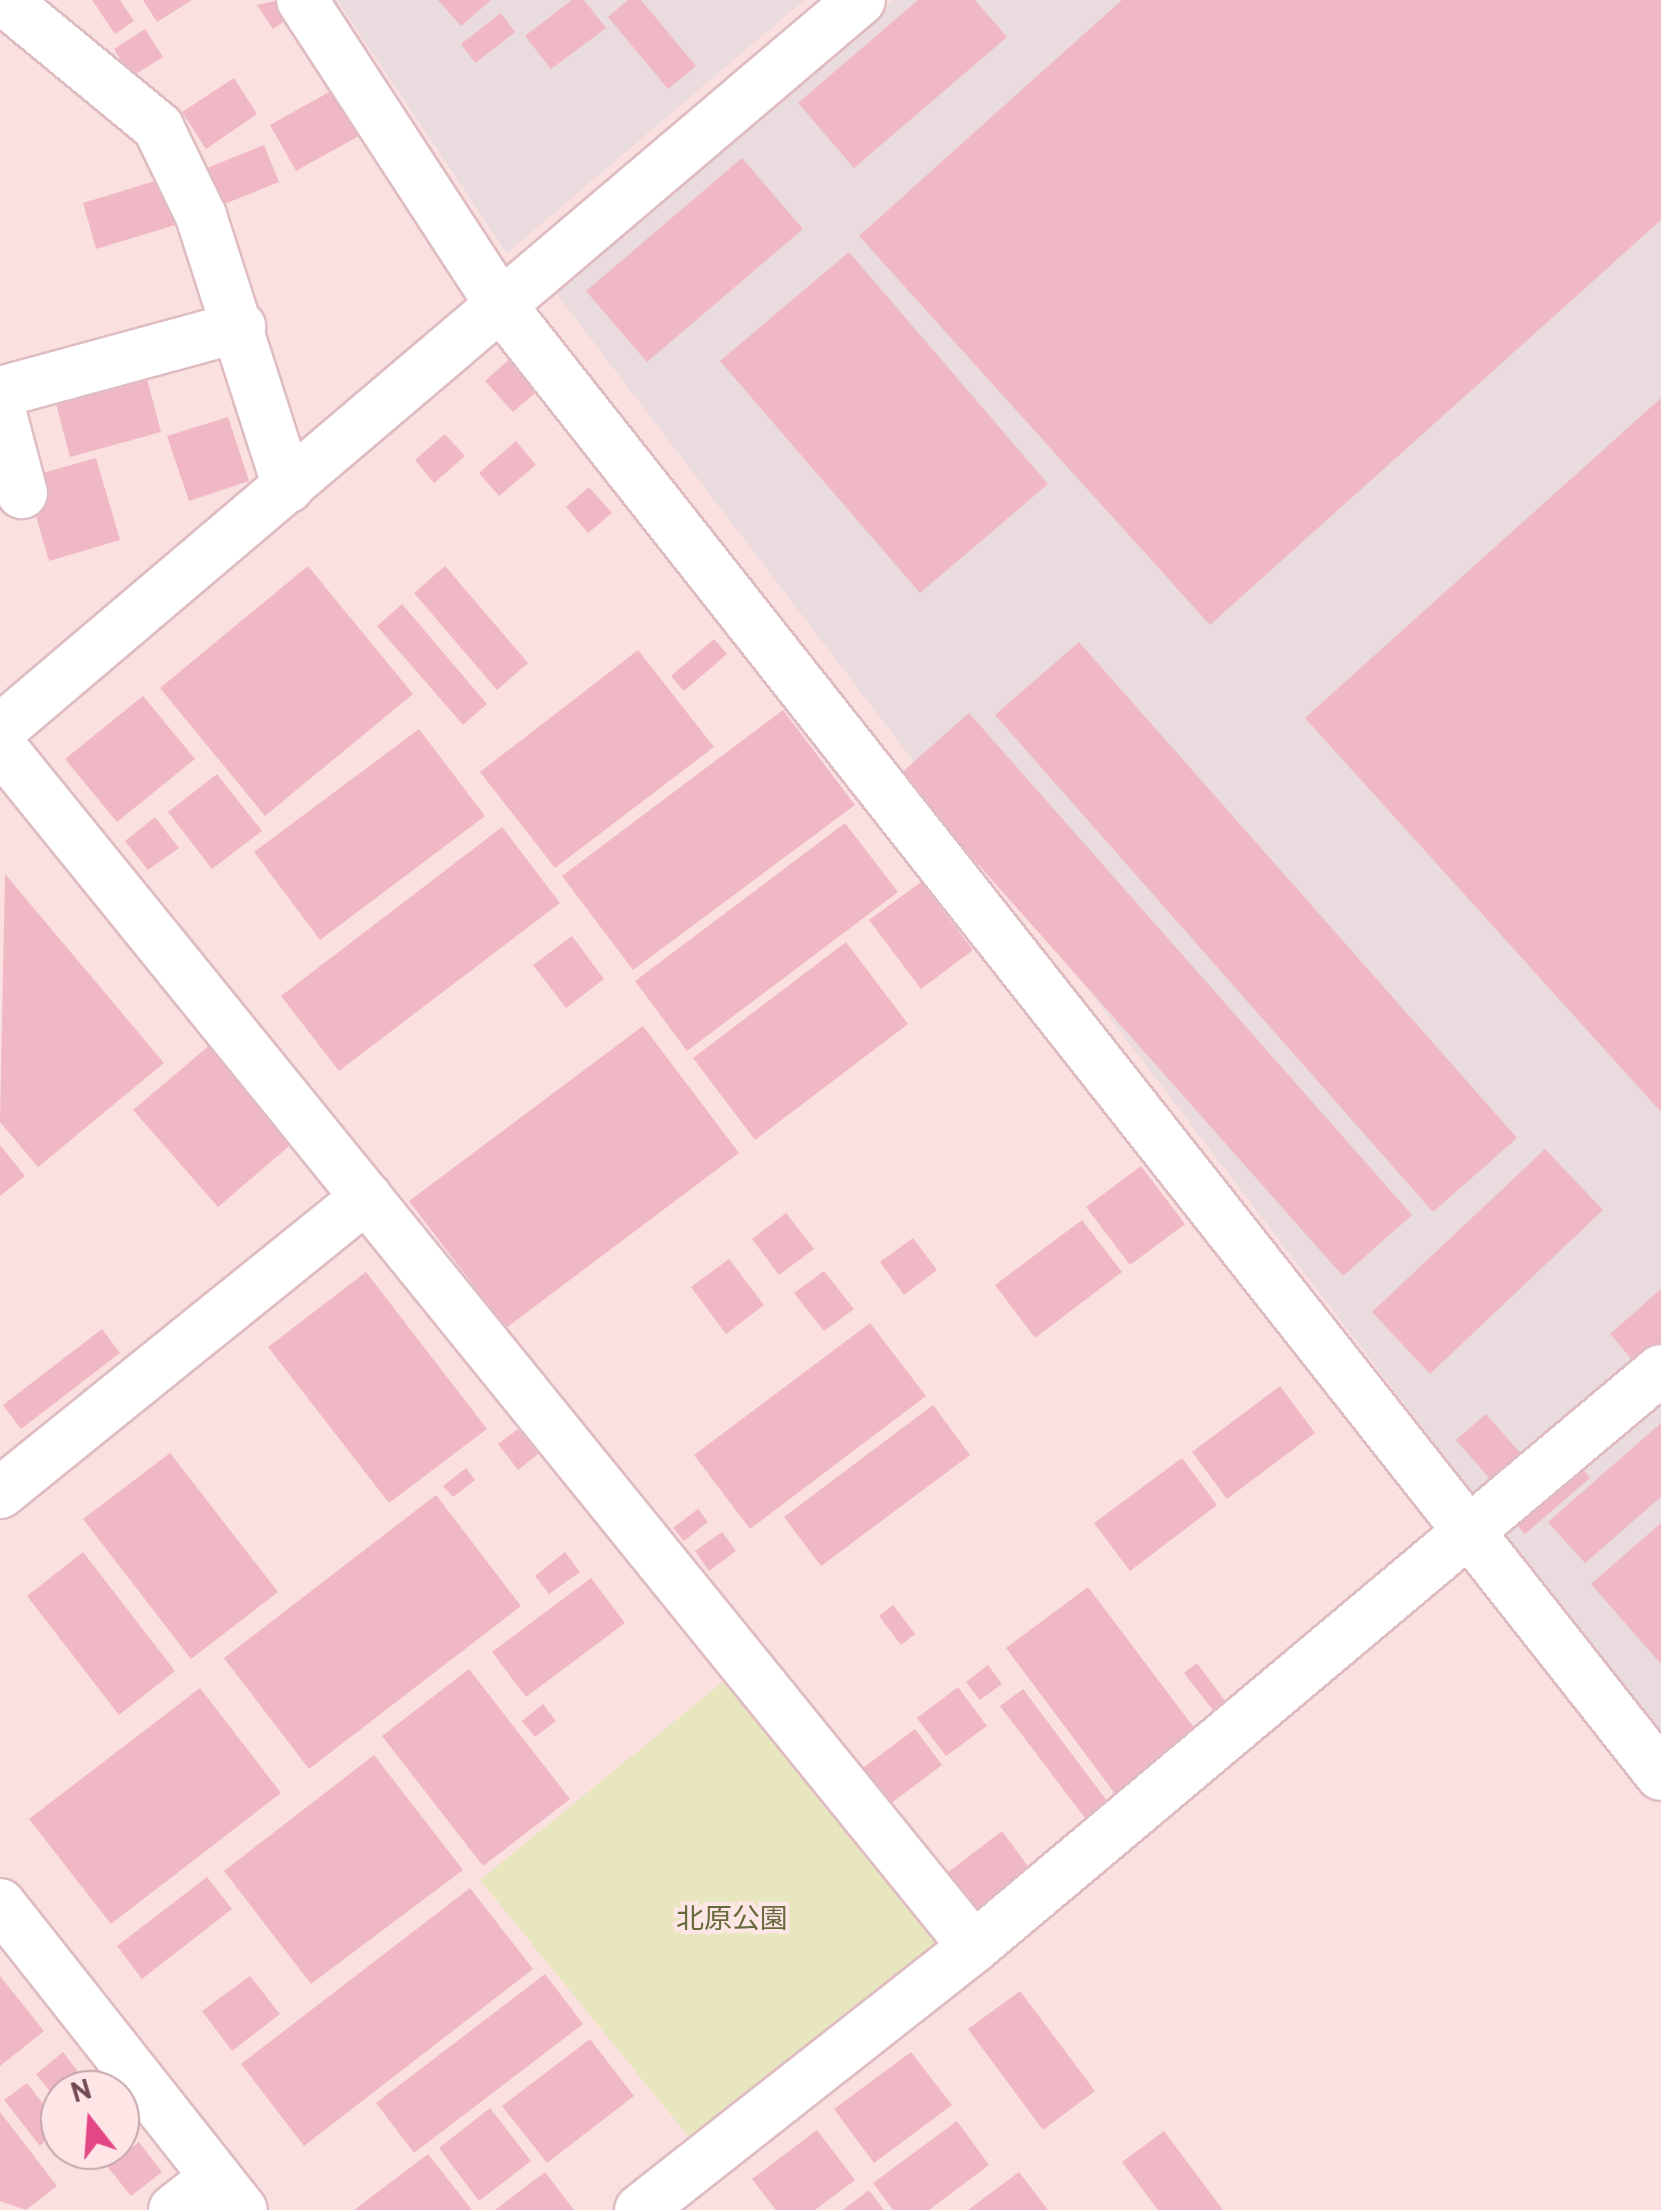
<!DOCTYPE html>
<meta charset="utf-8">
<style>
body{margin:0}
#map{position:relative;width:1661px;height:2210px;overflow:hidden;background:#fbe0e0;font-family:Overpass,"Noto Sans JP",sans-serif}
div>[style]{position:absolute}
.industrial>*{inset:0;background:#e9dbde}
.green>*{inset:0;background:#e8e6bf}
.building>*{inset:0;background:#f0b8c5}
.roads{filter:drop-shadow(2px 0 #dfbcc2) drop-shadow(-2px 0 #dfbcc2) drop-shadow(0 2px #dfbcc2) drop-shadow(0 -2px #dfbcc2)}
.minor>*{height:50px;margin:-25px;padding:0 25px;transform-origin:25px;border-radius:25px;background:#fff}
span{translate:-50% -50%;white-space:nowrap;text-align:center;line-height:1.15;-webkit-text-stroke:8px #fee5e6;paint-order:stroke}
.park-label{font-size:28px;color:#676b3b}
.north{position:absolute;left:40px;top:2070px;width:100px;height:100px;box-sizing:border-box;background:#fee5e6;border:2px solid #c6a6ab;border-radius:50%;rotate:343deg;font-size:28px;font-weight:700;line-height:40px;text-align:center;color:#714853}
.north::after{content:'';display:block;margin:auto;width:35px;height:45px;background:#e24886;clip-path:polygon(50% 0,100% 100%,50% 72%,0 100%)}
</style>
<div id="map">
<div class="industrial">
<i style="clip-path:polygon(337px 0,804px 0,507px 253px)"></i>
<i style="clip-path:polygon(894px 0,1661px 0,1661px 1740px,553px 289px)"></i>
</div>
<div class="green">
<i style="clip-path:polygon(741px 1667px,974px 1947px,706px 2158px,480px 1880px)"></i>
</div>
<div class="building">
<i style="clip-path:polygon(92px 0,120px 0,134px 21px,115px 34px)"></i>
<i style="clip-path:polygon(143px 0,192px 0,157px 22px)"></i>
<i style="clip-path:polygon(279px 0,291px 17px,273px 29px,257px 5px)"></i>
<i style="clip-path:polygon(438px 0,491px 0,461px 26px)"></i>
<i style="clip-path:polygon(572px 0,584px 0,606px 28px,551px 69px,525px 36px)"></i>
<i style="clip-path:polygon(628px 0,641px 0,696px 66px,668px 89px,608px 17px)"></i>
<i style="clip-path:polygon(918px 0,975px 0,1007px 37px,854px 168px,798px 103px)"></i>
<i style="clip-path:polygon(1122px 0,1661px 0,1661px 220px,1210px 625px,859px 236px)"></i>
<i style="clip-path:polygon(501px 13px,515px 32px,475px 63px,461px 44px)"></i>
<i style="clip-path:polygon(145px 29px,163px 57px,131px 77px,114px 49px)"></i>
<i style="clip-path:polygon(234px 78px,257px 114px,206px 149px,182px 112px)"></i>
<i style="clip-path:polygon(340px 86px,366px 132px,296px 171px,270px 125px)"></i>
<i style="clip-path:polygon(264px 145px,279px 182px,222px 205px,207px 168px)"></i>
<i style="clip-path:polygon(742px 158px,803px 229px,647px 362px,586px 291px)"></i>
<i style="clip-path:polygon(168px 177px,182px 223px,96px 249px,83px 203px)"></i>
<i style="clip-path:polygon(849px 252px,1048px 484px,920px 593px,720px 361px)"></i>
<i style="clip-path:polygon(512px 357px,540px 389px,513px 412px,485px 381px)"></i>
<i style="clip-path:polygon(144px 368px,161px 432px,70px 457px,53px 392px)"></i>
<i style="clip-path:polygon(1661px 398px,1661px 1112px,1305px 718px)"></i>
<i style="clip-path:polygon(228px 417px,249px 481px,189px 501px,167px 436px)"></i>
<i style="clip-path:polygon(445px 434px,465px 456px,434px 483px,415px 460px)"></i>
<i style="clip-path:polygon(516px 441px,536px 465px,499px 496px,479px 473px)"></i>
<i style="clip-path:polygon(96px 458px,120px 540px,49px 561px,25px 478px)"></i>
<i style="clip-path:polygon(589px 487px,612px 513px,588px 533px,566px 507px)"></i>
<i style="clip-path:polygon(308px 566px,413px 694px,265px 816px,160px 688px)"></i>
<i style="clip-path:polygon(445px 566px,528px 663px,497px 690px,414px 593px)"></i>
<i style="clip-path:polygon(402px 604px,487px 704px,463px 725px,377px 626px)"></i>
<i style="clip-path:polygon(714px 639px,727px 654px,684px 691px,671px 676px)"></i>
<i style="clip-path:polygon(1079px 642px,1517px 1138px,1433px 1212px,995px 715px)"></i>
<i style="clip-path:polygon(638px 650px,714px 747px,555px 868px,480px 772px)"></i>
<i style="clip-path:polygon(143px 696px,195px 759px,117px 822px,65px 759px)"></i>
<i style="clip-path:polygon(783px 710px,855px 805px,633px 970px,562px 876px)"></i>
<i style="clip-path:polygon(969px 713px,1412px 1215px,1343px 1276px,899px 775px)"></i>
<i style="clip-path:polygon(419px 729px,485px 816px,320px 940px,254px 852px)"></i>
<i style="clip-path:polygon(217px 774px,262px 831px,212px 869px,168px 812px)"></i>
<i style="clip-path:polygon(155px 817px,179px 848px,148px 870px,125px 841px)"></i>
<i style="clip-path:polygon(845px 823px,898px 892px,687px 1051px,635px 981px)"></i>
<i style="clip-path:polygon(502px 827px,560px 903px,339px 1071px,281px 996px)"></i>
<i style="clip-path:polygon(5px 874px,164px 1063px,38px 1167px,0 1122px)"></i>
<i style="clip-path:polygon(921px 882px,973px 950px,921px 989px,869px 920px)"></i>
<i style="clip-path:polygon(572px 936px,604px 979px,566px 1008px,533px 965px)"></i>
<i style="clip-path:polygon(846px 942px,908px 1024px,755px 1140px,693px 1058px)"></i>
<i style="clip-path:polygon(643px 1026px,739px 1153px,506px 1328px,409px 1201px)"></i>
<i style="clip-path:polygon(211px 1044px,295px 1141px,218px 1207px,133px 1110px)"></i>
<i style="clip-path:polygon(0 1145px,25px 1176px,0 1196px)"></i>
<i style="clip-path:polygon(1545px 1149px,1603px 1210px,1430px 1374px,1372px 1312px)"></i>
<i style="clip-path:polygon(1141px 1166px,1185px 1224px,1130px 1265px,1086px 1207px)"></i>
<i style="clip-path:polygon(786px 1213px,814px 1249px,779px 1275px,752px 1239px)"></i>
<i style="clip-path:polygon(1082px 1220px,1122px 1272px,1035px 1338px,995px 1285px)"></i>
<i style="clip-path:polygon(913px 1238px,937px 1270px,904px 1295px,880px 1262px)"></i>
<i style="clip-path:polygon(729px 1259px,764px 1305px,726px 1334px,691px 1287px)"></i>
<i style="clip-path:polygon(824px 1271px,854px 1309px,824px 1331px,794px 1293px)"></i>
<i style="clip-path:polygon(366px 1272px,487px 1429px,389px 1503px,268px 1347px)"></i>
<i style="clip-path:polygon(1661px 1289px,1661px 1365px,1647px 1377px,1610px 1334px)"></i>
<i style="clip-path:polygon(870px 1323px,926px 1396px,750px 1529px,694px 1455px)"></i>
<i style="clip-path:polygon(102px 1329px,120px 1353px,21px 1429px,3px 1405px)"></i>
<i style="clip-path:polygon(1280px 1386px,1315px 1433px,1227px 1499px,1192px 1452px)"></i>
<i style="clip-path:polygon(933px 1405px,970px 1455px,821px 1566px,784px 1517px)"></i>
<i style="clip-path:polygon(1486px 1414px,1536px 1471px,1506px 1497px,1456px 1440px)"></i>
<i style="clip-path:polygon(1661px 1423px,1661px 1497px,1585px 1563px,1548px 1522px)"></i>
<i style="clip-path:polygon(518px 1429px,538px 1454px,518px 1470px,498px 1444px)"></i>
<i style="clip-path:polygon(170px 1453px,278px 1592px,191px 1659px,83px 1519px)"></i>
<i style="clip-path:polygon(1570px 1454px,1590px 1478px,1525px 1534px,1505px 1511px)"></i>
<i style="clip-path:polygon(1182px 1458px,1217px 1505px,1130px 1571px,1094px 1523px)"></i>
<i style="clip-path:polygon(466px 1468px,475px 1480px,453px 1497px,443px 1486px)"></i>
<i style="clip-path:polygon(436px 1495px,521px 1606px,309px 1769px,224px 1658px)"></i>
<i style="clip-path:polygon(698px 1509px,708px 1522px,684px 1541px,673px 1528px)"></i>
<i style="clip-path:polygon(1661px 1523px,1661px 1664px,1591px 1584px)"></i>
<i style="clip-path:polygon(722px 1532px,736px 1551px,709px 1571px,695px 1551px)"></i>
<i style="clip-path:polygon(83px 1552px,175px 1671px,119px 1715px,27px 1596px)"></i>
<i style="clip-path:polygon(565px 1552px,580px 1572px,549px 1594px,535px 1576px)"></i>
<i style="clip-path:polygon(591px 1578px,625px 1623px,526px 1697px,492px 1652px)"></i>
<i style="clip-path:polygon(1088px 1587px,1201px 1737px,1119px 1799px,1006px 1648px)"></i>
<i style="clip-path:polygon(893px 1605px,915px 1634px,901px 1645px,879px 1616px)"></i>
<i style="clip-path:polygon(1197px 1663px,1228px 1705px,1216px 1714px,1184px 1673px)"></i>
<i style="clip-path:polygon(988px 1665px,1002px 1684px,980px 1700px,966px 1682px)"></i>
<i style="clip-path:polygon(469px 1669px,570px 1799px,483px 1866px,382px 1736px)"></i>
<i style="clip-path:polygon(958px 1687px,987px 1726px,946px 1756px,917px 1718px)"></i>
<i style="clip-path:polygon(200px 1688px,281px 1793px,111px 1924px,29px 1819px)"></i>
<i style="clip-path:polygon(1023px 1689px,1110px 1805px,1088px 1822px,1000px 1706px)"></i>
<i style="clip-path:polygon(543px 1704px,556px 1721px,535px 1737px,522px 1721px)"></i>
<i style="clip-path:polygon(915px 1729px,942px 1765px,882px 1810px,855px 1774px)"></i>
<i style="clip-path:polygon(374px 1755px,463px 1870px,311px 1984px,224px 1871px)"></i>
<i style="clip-path:polygon(1002px 1831px,1035px 1876px,980px 1917px,947px 1873px)"></i>
<i style="clip-path:polygon(207px 1877px,232px 1909px,142px 1979px,117px 1946px)"></i>
<i style="clip-path:polygon(470px 1888px,533px 1969px,304px 2146px,241px 2064px)"></i>
<i style="clip-path:polygon(545px 1974px,583px 2024px,414px 2153px,376px 2103px)"></i>
<i style="clip-path:polygon(0 1976px,44px 2031px,0 2066px)"></i>
<i style="clip-path:polygon(250px 1976px,280px 2014px,232px 2051px,202px 2011px)"></i>
<i style="clip-path:polygon(1020px 1991px,1095px 2091px,1043px 2130px,968px 2029px)"></i>
<i style="clip-path:polygon(590px 2039px,634px 2096px,547px 2163px,502px 2106px)"></i>
<i style="clip-path:polygon(63px 2052px,92px 2090px,60px 2090px,60px 2104px,36px 2074px)"></i>
<i style="clip-path:polygon(911px 2052px,952px 2105px,874px 2163px,834px 2109px)"></i>
<i style="clip-path:polygon(27px 2083px,60px 2126px,40px 2146px,4px 2100px)"></i>
<i style="clip-path:polygon(490px 2108px,531px 2161px,479px 2201px,439px 2148px)"></i>
<i style="clip-path:polygon(0 2112px,57px 2186px,26px 2210px,0 2201px)"></i>
<i style="clip-path:polygon(957px 2121px,989px 2165px,929px 2210px,893px 2210px,873px 2183px)"></i>
<i style="clip-path:polygon(817px 2130px,855px 2180px,815px 2210px,776px 2210px,752px 2179px)"></i>
<i style="clip-path:polygon(1164px 2131px,1223px 2210px,1158px 2210px,1122px 2162px)"></i>
<i style="clip-path:polygon(139px 2142px,162px 2172px,131px 2196px,107px 2166px)"></i>
<i style="clip-path:polygon(428px 2154px,472px 2210px,354px 2210px)"></i>
<i style="clip-path:polygon(545px 2172px,574px 2210px,495px 2210px)"></i>
<i style="clip-path:polygon(1019px 2172px,1048px 2210px,968px 2210px)"></i>
<i style="clip-path:polygon(869px 2190px,884px 2210px,843px 2210px)"></i>
</div>
<div class="roads">
<div class="minor">
<i style="left:4px;top:0;width:200px;rotate:39.5deg"></i>
<i style="left:158px;top:127px;width:99px;rotate:64.2deg"></i>
<i style="left:201px;top:216px;width:285px;rotate:72.2deg"></i>
<i style="left:302px;top:0;width:366px;rotate:56.9deg"></i>
<i style="left:502px;top:307px;width:1870px;rotate:51.71deg"></i>
<i style="left:0;top:392px;width:249px;rotate:-15.2deg"></i>
<i style="left:0;top:410px;width:86px;rotate:75.2deg"></i>
<i style="left:0;top:730px;width:1128px;rotate:-40.33deg"></i>
<i style="left:0;top:746px;width:1546px;rotate:50.96deg"></i>
<i style="left:0;top:1493px;width:471px;rotate:-38.9deg"></i>
<i style="left:0;top:1904px;width:390px;rotate:51.7deg"></i>
<i style="left:174px;top:2210px;width:53px;rotate:-38.2deg"></i>
<i style="left:640px;top:2210px;width:425px;rotate:-38.2deg"></i>
<i style="left:974px;top:1947px;width:897px;rotate:-40.03deg"></i>
</div>
</div>
<div class="park-label">
<span style="left:732px;top:1921px">北原公園</span>
</div>
<div class="north">N</div>
</div>
